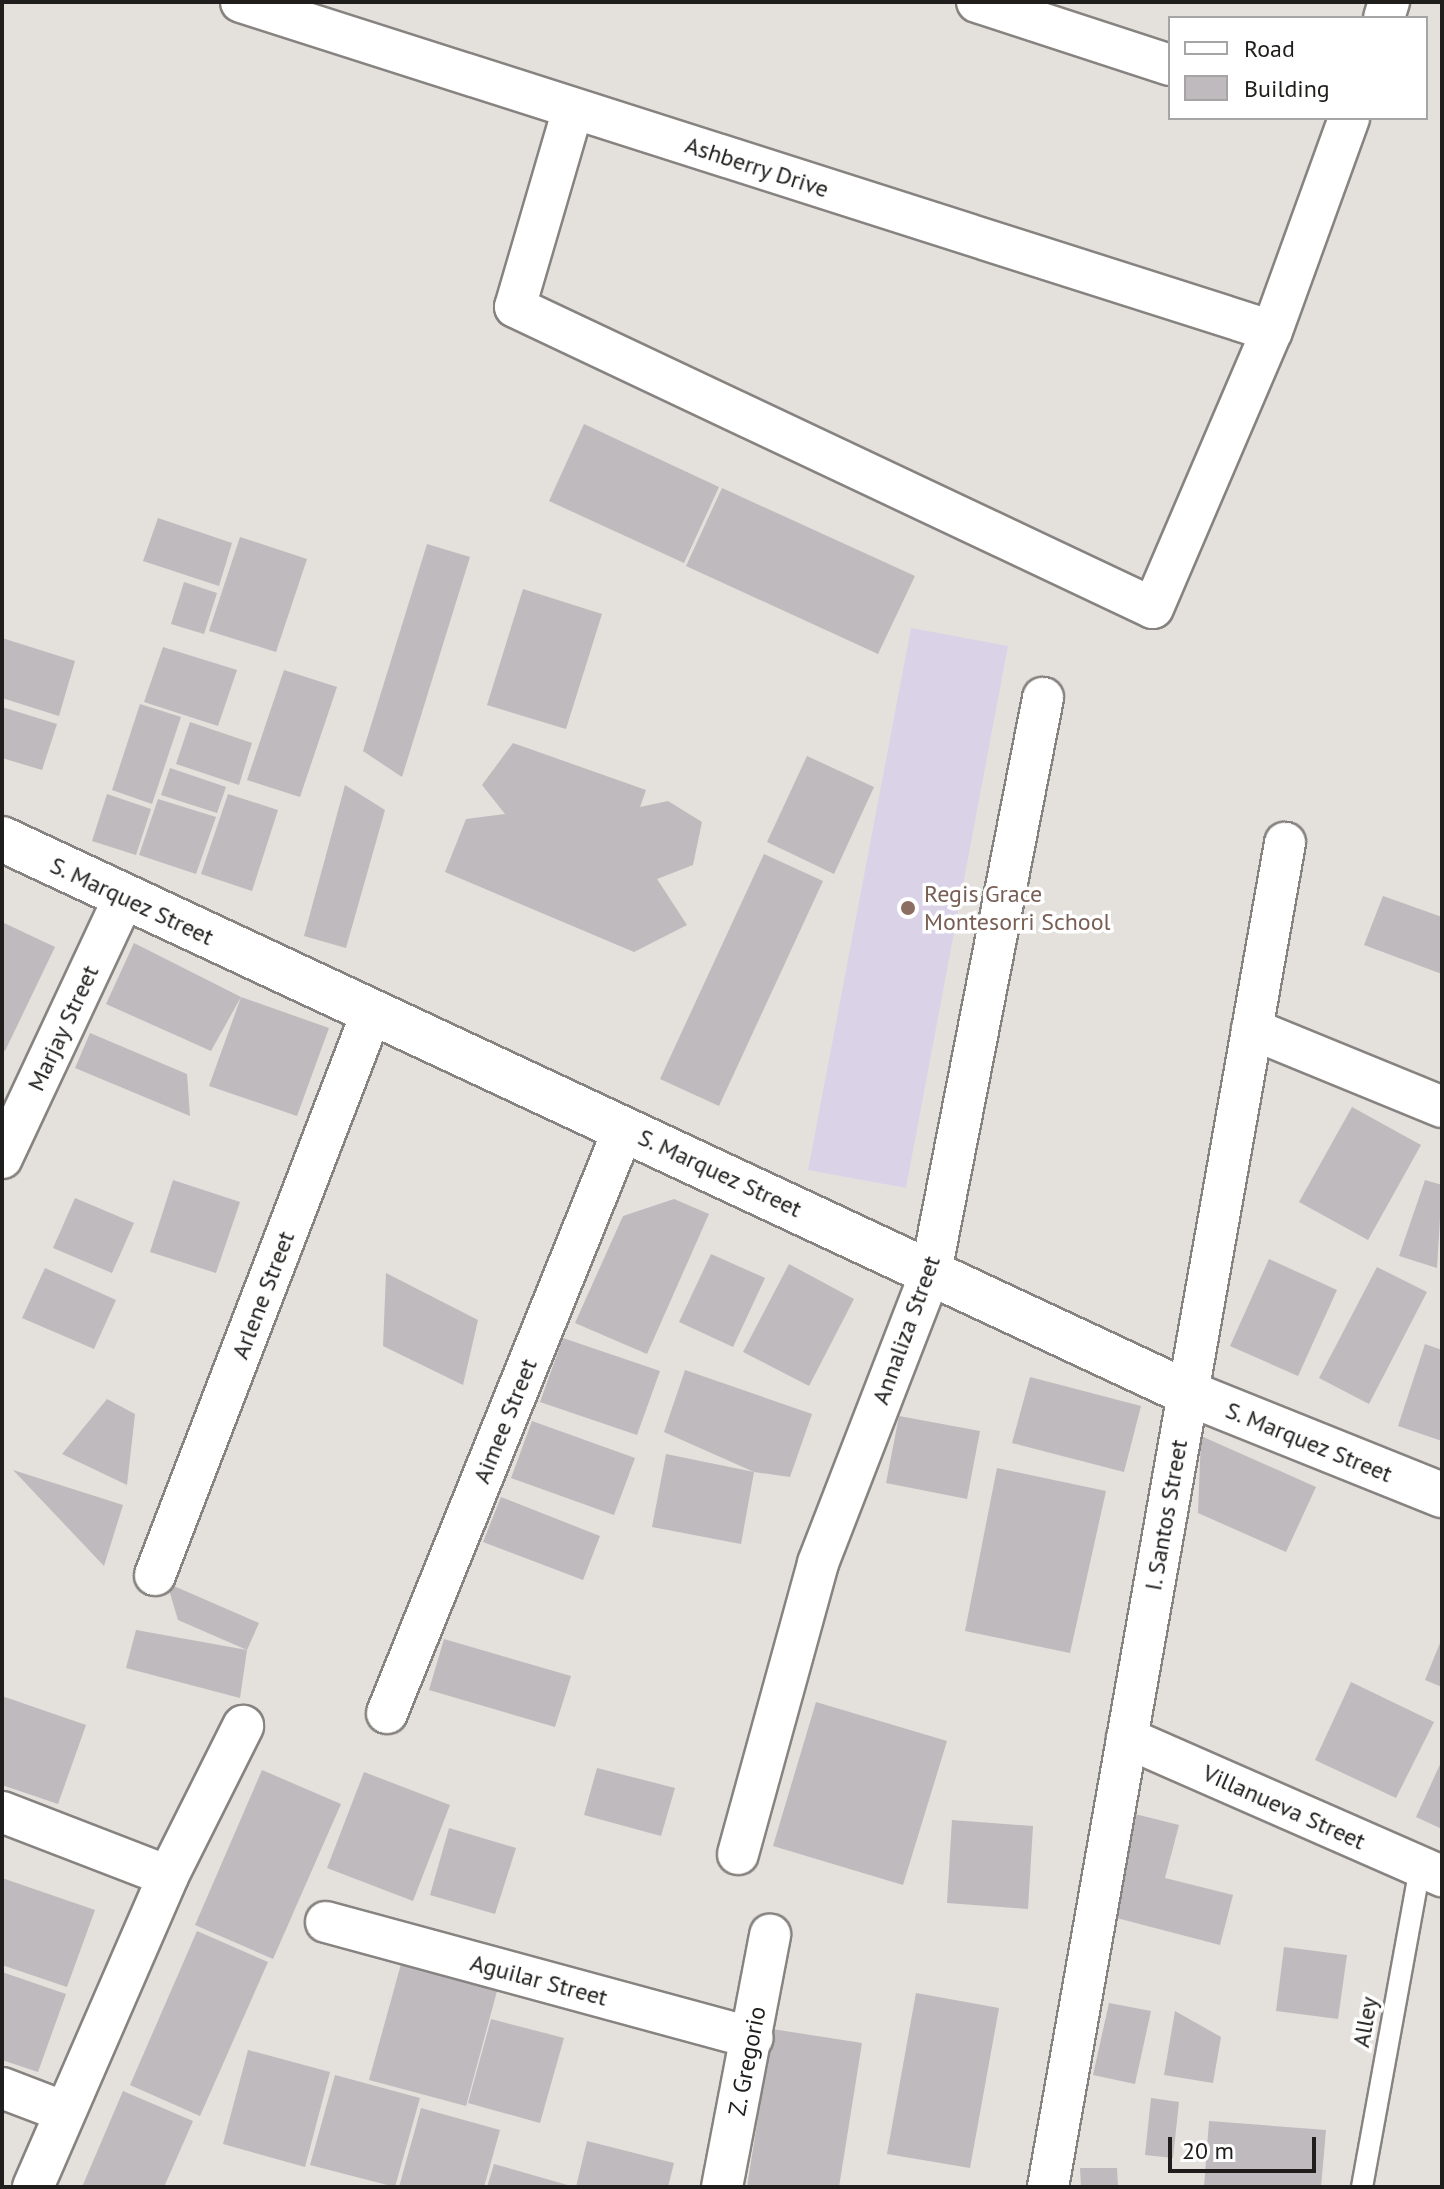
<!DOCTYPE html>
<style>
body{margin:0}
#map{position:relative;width:1444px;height:2189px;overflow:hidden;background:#e4e0dc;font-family:"PT Sans",sans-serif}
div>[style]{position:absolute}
.education>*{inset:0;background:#dad3e8}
.building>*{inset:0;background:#bfbabd}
.roads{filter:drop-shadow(2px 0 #878380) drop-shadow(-2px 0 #878380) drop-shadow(0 2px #878380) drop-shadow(0 -2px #878380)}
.lane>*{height:20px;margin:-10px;padding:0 10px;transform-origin:10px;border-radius:10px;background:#fff}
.street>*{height:40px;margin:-20px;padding:0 20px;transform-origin:20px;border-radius:20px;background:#fff}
.secondary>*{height:44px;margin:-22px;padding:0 22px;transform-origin:22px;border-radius:22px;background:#fff}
.dots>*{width:22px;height:22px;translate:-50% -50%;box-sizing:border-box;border:4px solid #fff;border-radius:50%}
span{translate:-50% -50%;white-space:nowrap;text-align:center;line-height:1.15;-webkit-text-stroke:7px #fff;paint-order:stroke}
.street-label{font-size:24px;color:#1f1e1c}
.education-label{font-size:24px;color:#785e54}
.left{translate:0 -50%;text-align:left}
.frame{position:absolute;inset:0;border:4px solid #1f1e1c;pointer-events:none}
.legend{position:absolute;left:1168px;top:16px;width:260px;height:104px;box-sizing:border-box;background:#fff;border:2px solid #a5a5a4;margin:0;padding:10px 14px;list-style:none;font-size:24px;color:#1f1e1c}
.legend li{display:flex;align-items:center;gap:16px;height:40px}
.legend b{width:40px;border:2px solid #a5a5a4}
.scale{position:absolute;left:1168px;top:2137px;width:148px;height:36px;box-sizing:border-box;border:4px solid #1f1e1c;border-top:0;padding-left:10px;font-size:24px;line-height:28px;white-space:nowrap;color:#1f1e1c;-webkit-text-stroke:6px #fff;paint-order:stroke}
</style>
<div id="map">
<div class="education">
<i style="clip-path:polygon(911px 628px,1008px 646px,906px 1188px,808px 1170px)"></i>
</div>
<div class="building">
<i style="clip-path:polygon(584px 424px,719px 487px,684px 563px,549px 501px)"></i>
<i style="clip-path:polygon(722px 488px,915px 576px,878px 654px,686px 566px)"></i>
<i style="clip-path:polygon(158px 518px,232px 543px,219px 586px,143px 561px)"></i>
<i style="clip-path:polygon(240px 537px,307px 559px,276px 652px,209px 631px)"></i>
<i style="clip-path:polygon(427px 544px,470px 557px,402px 777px,363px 751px)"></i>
<i style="clip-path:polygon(184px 582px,217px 593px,204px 634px,171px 624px)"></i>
<i style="clip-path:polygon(523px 589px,602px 614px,566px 729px,487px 705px)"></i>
<i style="clip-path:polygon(2px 638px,75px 661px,59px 716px,2px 698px)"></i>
<i style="clip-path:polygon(163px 647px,237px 670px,218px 726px,144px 702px)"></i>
<i style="clip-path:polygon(284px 670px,337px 687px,300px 797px,247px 780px)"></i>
<i style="clip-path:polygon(140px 704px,181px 717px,152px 804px,112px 790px)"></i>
<i style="clip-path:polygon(2px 707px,57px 724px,42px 770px,2px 758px)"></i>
<i style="clip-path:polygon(190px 722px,252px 743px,239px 785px,176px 764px)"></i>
<i style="clip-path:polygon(513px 743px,646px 790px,640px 807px,668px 801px,702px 822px,693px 865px,657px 879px,687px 925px,634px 952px,445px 872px,466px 819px,505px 814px,482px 785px)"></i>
<i style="clip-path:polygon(807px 756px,874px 787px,834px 874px,767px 842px)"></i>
<i style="clip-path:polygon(170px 768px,226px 787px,217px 813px,161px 795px)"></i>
<i style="clip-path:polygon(345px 785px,385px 810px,346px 948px,304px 936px)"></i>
<i style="clip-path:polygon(107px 794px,151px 809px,136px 855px,92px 841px)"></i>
<i style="clip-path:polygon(228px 794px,278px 810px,252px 891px,201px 874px)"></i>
<i style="clip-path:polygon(158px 799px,216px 817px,196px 874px,139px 855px)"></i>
<i style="clip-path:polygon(764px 854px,823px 881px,719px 1106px,660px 1079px)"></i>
<i style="clip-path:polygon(1383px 896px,1442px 917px,1442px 974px,1364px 945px)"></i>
<i style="clip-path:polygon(2px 922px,55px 947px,5px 1051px,2px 1050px)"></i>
<i style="clip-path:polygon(134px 943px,241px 997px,211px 1051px,106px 1004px)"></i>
<i style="clip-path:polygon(241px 997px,329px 1028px,297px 1116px,209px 1086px)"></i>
<i style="clip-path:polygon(90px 1033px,187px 1074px,190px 1116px,75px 1068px)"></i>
<i style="clip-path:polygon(1352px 1107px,1421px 1145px,1368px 1240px,1299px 1202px)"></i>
<i style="clip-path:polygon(173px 1180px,240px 1202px,216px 1273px,150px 1252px)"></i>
<i style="clip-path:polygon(1425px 1180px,1442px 1185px,1437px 1268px,1399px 1256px)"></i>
<i style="clip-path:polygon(75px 1198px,134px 1223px,112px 1273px,53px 1248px)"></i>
<i style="clip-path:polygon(674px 1199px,709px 1214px,647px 1354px,575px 1323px,623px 1216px)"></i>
<i style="clip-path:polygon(711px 1254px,765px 1278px,733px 1347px,679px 1322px)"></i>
<i style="clip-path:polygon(1269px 1259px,1337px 1290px,1298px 1376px,1230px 1346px)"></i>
<i style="clip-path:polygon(789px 1264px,854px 1299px,809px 1386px,743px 1352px)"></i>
<i style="clip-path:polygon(1377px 1267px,1427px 1292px,1369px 1404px,1319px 1378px)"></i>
<i style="clip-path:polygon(45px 1268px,116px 1300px,94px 1349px,22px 1318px)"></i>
<i style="clip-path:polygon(386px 1273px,478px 1320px,463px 1385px,383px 1346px)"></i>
<i style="clip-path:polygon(563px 1338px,660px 1371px,637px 1435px,540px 1402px)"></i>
<i style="clip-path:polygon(1425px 1344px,1442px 1350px,1442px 1441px,1398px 1426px)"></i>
<i style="clip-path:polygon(685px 1370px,812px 1414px,790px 1477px,754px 1472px,664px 1432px)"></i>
<i style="clip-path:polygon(1030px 1377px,1141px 1406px,1124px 1472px,1012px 1443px)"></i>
<i style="clip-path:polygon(107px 1399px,135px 1414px,127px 1485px,62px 1454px)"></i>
<i style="clip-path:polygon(899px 1416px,980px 1431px,967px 1499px,886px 1483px)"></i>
<i style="clip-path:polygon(532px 1421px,635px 1458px,614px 1515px,511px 1478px)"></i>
<i style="clip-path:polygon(1201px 1436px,1316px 1487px,1286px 1552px,1198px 1513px)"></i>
<i style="clip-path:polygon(666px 1454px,754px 1472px,741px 1544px,652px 1527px)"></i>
<i style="clip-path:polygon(997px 1468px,1106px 1491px,1070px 1653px,965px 1631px)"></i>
<i style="clip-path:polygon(13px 1470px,123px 1505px,104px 1566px)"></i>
<i style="clip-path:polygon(501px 1497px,600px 1536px,583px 1580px,483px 1542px)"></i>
<i style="clip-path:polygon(167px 1583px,259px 1623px,247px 1650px,178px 1620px)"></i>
<i style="clip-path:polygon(136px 1630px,247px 1650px,240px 1698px,126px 1668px)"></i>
<i style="clip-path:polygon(1442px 1638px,1442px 1687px,1425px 1680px)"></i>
<i style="clip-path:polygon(444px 1639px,571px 1676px,555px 1727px,429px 1690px)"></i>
<i style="clip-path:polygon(1351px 1682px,1434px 1722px,1396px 1798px,1315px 1760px)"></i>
<i style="clip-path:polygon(2px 1696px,86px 1725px,58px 1804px,2px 1785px)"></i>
<i style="clip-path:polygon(816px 1702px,947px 1741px,903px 1885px,773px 1846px)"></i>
<i style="clip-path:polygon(1442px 1760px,1442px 1829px,1416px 1817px)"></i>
<i style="clip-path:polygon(597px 1768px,675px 1788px,661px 1836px,584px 1815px)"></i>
<i style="clip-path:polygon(262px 1770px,341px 1804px,273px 1959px,195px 1925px)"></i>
<i style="clip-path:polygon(364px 1772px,450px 1805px,413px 1901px,327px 1868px)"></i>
<i style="clip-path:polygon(1135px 1814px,1179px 1825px,1165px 1878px,1233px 1895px,1220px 1945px,1109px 1916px)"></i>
<i style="clip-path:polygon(952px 1820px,1033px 1826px,1028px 1909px,947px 1903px)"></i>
<i style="clip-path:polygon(449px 1828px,516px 1848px,495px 1914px,430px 1895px)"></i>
<i style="clip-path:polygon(2px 1878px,95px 1910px,67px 1987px,2px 1965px)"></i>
<i style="clip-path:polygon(197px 1931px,268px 1962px,200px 2116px,130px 2085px)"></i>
<i style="clip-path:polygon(1284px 1947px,1347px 1955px,1338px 2019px,1276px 2011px)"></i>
<i style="clip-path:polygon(401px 1964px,497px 1991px,466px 2106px,369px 2080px)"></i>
<i style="clip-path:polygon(2px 1972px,66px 1994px,38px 2072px,2px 2060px)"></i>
<i style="clip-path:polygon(916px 1993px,999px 2008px,970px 2168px,887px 2154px)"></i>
<i style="clip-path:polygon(1109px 2003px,1151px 2011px,1135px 2084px,1093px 2075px)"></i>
<i style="clip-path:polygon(1175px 2011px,1221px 2037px,1213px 2083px,1164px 2075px)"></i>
<i style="clip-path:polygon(491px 2019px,564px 2038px,540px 2123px,468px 2103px)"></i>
<i style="clip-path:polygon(772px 2029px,862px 2043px,839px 2187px,747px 2187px)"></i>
<i style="clip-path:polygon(248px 2050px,330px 2072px,305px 2167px,223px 2144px)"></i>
<i style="clip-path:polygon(335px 2075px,420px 2098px,395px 2187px,310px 2165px)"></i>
<i style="clip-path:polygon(123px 2091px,193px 2121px,164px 2187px,82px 2187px)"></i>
<i style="clip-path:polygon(1151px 2098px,1179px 2102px,1173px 2158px,1145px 2155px)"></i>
<i style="clip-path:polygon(421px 2108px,500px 2130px,484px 2187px,399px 2187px)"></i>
<i style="clip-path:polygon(1209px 2121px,1326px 2130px,1321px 2187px,1204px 2187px)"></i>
<i style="clip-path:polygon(587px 2141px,674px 2163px,668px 2187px,576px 2187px)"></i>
<i style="clip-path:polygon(494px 2164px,571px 2186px,571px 2187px,487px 2187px)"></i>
<i style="clip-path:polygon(1080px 2168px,1117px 2168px,1118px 2187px,1081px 2187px)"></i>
</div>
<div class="roads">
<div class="lane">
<i style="left:1362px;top:2187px;width:325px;rotate:-79.7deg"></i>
</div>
<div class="street">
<i style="left:241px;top:2px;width:1082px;rotate:17.7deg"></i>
<i style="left:977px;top:2px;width:203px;rotate:18.1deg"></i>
<i style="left:1384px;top:18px;width:17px;rotate:-73deg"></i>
<i style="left:573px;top:109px;width:206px;rotate:106.3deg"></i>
<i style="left:515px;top:307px;width:705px;rotate:25.26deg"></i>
<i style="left:1153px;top:608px;width:301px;rotate:-66.8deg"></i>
<i style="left:1272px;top:331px;width:226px;rotate:-70.1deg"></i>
<i style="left:1252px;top:1029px;width:205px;rotate:22.3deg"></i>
<i style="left:2px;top:1158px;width:288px;rotate:-64.9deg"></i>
<i style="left:155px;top:1575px;width:601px;rotate:-68.94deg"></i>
<i style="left:387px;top:1713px;width:631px;rotate:-67.95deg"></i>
<i style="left:1127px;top:1738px;width:344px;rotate:23.7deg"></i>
<i style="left:2px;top:1812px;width:178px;rotate:21.1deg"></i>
<i style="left:168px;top:1876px;width:168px;rotate:-63.4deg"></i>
<i style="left:738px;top:1854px;width:302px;rotate:-74.6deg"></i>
<i style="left:818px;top:1563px;width:312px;rotate:-68.8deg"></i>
<i style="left:931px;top:1272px;width:585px;rotate:-78.96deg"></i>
<i style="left:326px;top:1922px;width:442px;rotate:15.2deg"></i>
<i style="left:2px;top:2088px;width:67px;rotate:20.9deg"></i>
<i style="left:33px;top:2187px;width:339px;rotate:-66.5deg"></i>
<i style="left:722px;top:2187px;width:257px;rotate:-79.2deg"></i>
<i style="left:1048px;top:2187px;width:1365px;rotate:-80deg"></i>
</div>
<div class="secondary">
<i style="left:2px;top:839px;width:1309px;rotate:25.04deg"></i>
<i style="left:1188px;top:1393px;width:274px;rotate:21.9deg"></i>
</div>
</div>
<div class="dots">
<i style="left:908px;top:908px;background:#8d6e63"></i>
</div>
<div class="street-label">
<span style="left:757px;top:167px;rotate:18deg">Ashberry Drive</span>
<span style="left:132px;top:901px;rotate:25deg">S. Marquez Street</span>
<span style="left:63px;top:1028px;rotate:-65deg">Marjay Street</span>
<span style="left:720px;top:1173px;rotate:25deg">S. Marquez Street</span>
<span style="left:263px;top:1295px;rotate:-69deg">Arlene Street</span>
<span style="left:906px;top:1330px;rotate:-70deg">Annaliza Street</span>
<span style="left:505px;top:1421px;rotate:-68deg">Aimee Street</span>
<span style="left:1309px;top:1442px;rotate:22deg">S. Marquez Street</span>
<span style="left:1166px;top:1515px;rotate:-80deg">I. Santos Street</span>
<span style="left:1284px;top:1807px;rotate:24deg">Villanueva Street</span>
<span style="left:539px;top:1980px;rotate:15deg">Aguilar Street</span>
<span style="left:1365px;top:2022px;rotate:-80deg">Alley</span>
<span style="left:747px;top:2061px;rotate:-79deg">Z. Gregorio</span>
</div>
<div class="education-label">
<span class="left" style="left:924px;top:908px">Regis Grace<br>Montesorri School</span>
</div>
<div class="frame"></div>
<ul class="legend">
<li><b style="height:10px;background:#fff"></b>Road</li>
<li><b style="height:22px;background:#bfbabd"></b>Building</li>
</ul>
<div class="scale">20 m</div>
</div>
